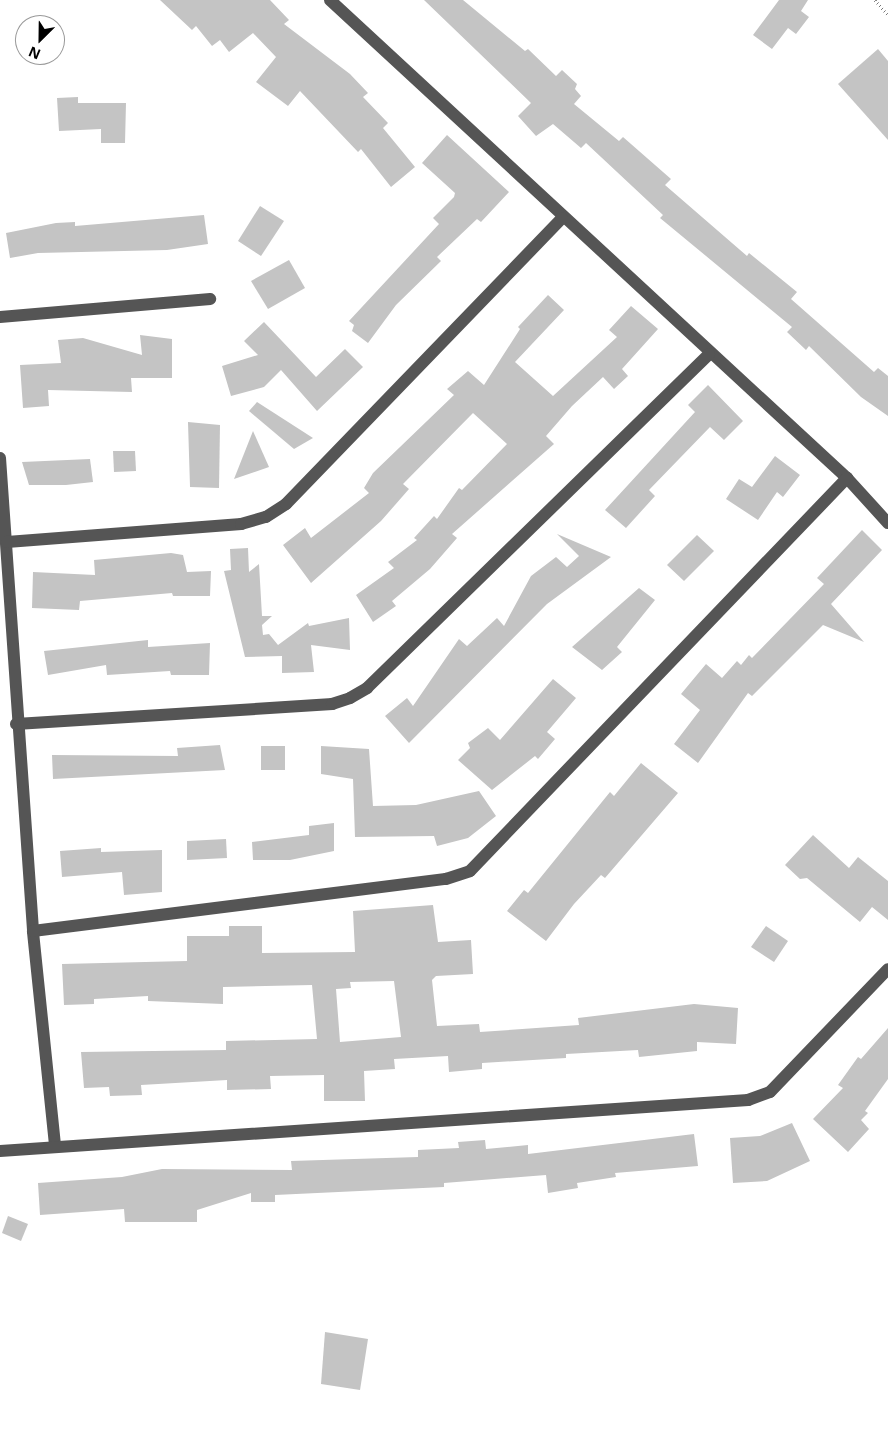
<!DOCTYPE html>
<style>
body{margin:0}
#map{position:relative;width:888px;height:1456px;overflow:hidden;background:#fff;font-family:"Noto Sans",sans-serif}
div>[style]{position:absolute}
.building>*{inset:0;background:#c4c4c4}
.path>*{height:3px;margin-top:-1.5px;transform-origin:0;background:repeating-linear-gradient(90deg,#777 0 1px,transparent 0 3.5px)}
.minor>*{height:12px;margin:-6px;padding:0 6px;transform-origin:6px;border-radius:6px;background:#555}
span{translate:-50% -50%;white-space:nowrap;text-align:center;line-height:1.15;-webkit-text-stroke:5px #fff;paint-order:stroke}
.north{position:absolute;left:15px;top:15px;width:50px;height:50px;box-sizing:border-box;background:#fff;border:1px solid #999;border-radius:50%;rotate:203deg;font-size:14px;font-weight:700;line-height:20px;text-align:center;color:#000}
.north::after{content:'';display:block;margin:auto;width:18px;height:22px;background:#000;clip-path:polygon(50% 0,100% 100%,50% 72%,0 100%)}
</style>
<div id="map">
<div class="building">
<i style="clip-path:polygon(160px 0,270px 0,289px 20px,284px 24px,350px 74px,368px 93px,363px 97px,388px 123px,383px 128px,415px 167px,391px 187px,361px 149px,358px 152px,300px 91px,288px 106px,256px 82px,276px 57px,253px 33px,229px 52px,220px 40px,212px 46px,196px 26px,192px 30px)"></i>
<i style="clip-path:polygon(424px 0,463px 0,525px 51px,528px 49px,556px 76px,562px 70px,577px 84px,575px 89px,581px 96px,574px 104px,619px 141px,623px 137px,671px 179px,665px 185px,747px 256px,749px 253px,797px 292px,791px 299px,874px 372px,878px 368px,888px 376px,888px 416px,861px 397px,809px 346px,806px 350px,787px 332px,792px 327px,660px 218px,663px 215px,586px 143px,581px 148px,553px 124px,536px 136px,518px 116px,531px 103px)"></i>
<i style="clip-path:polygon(779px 0,808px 0,801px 11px,809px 17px,796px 34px,788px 28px,772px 49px,753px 35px)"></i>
<i style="clip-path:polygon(878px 49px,888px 61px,888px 140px,838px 84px)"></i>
<i style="clip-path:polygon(78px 97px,78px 103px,126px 103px,125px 143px,101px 143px,101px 129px,59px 131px,57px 98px)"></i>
<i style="clip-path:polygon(447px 135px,509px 192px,481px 222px,477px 219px,437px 257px,441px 261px,396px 305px,368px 343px,352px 331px,354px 325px,349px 321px,439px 224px,433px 218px,454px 197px,455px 193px,422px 163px)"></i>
<i style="clip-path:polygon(260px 206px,284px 221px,261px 256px,238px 241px)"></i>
<i style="clip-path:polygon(204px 215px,208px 244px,167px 250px,38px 253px,10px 258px,6px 233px,56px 223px,75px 222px,75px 226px)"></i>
<i style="clip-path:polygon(289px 260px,305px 288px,268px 309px,251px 281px)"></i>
<i style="clip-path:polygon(548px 295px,564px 310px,515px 362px,553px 396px,617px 337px,609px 330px,631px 306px,658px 329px,622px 369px,628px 376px,614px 389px,603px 377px,572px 406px,546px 436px,554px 444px,452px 534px,457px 538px,430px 569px,392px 601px,396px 606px,373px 622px,356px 595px,394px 568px,388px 562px,417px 540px,414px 538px,434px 516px,437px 519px,459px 488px,462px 490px,507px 444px,473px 413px,403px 484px,409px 489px,381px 521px,311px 583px,283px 545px,305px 528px,311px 538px,369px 493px,364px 488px,373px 473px,454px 395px,447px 389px,468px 371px,484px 385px,520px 329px,518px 327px)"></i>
<i style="clip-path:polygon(264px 322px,316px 377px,345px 349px,363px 367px,317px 411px,281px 370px,264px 387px,231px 396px,222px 366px,258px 355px,244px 341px)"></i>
<i style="clip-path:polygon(140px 335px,172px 339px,172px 378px,131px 378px,132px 392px,48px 390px,49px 406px,23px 408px,20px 365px,61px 363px,58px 340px,83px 338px,142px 355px)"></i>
<i style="clip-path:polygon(708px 385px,743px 421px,724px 440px,710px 427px,649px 490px,655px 496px,626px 528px,605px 510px,695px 412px,688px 405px)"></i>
<i style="clip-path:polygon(257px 402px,313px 438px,294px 449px,249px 411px)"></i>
<i style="clip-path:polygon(188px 422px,220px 425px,219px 488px,190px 487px)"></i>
<i style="clip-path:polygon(253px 431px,269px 467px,234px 479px)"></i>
<i style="clip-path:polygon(113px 451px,135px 451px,136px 471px,114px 472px)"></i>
<i style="clip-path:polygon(775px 456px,800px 475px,783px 497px,777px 492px,758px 520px,726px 499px,739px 479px,752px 487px)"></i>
<i style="clip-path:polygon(90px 459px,93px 482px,66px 485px,29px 485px,22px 462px)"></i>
<i style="clip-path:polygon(862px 530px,882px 550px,831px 604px,864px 642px,823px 625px,752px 696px,748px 693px,698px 763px,674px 744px,700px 710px,681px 694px,706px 664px,722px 678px,737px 661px,741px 665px,749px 655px,752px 658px,824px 584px,817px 578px)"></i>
<i style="clip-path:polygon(557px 534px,611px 557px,547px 604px,409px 743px,385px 716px,407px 698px,413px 706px,459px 639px,467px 646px,497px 618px,504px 626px,531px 576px,556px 557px,567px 567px,579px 556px)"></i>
<i style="clip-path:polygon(697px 535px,714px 551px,684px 581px,667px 565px)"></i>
<i style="clip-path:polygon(248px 548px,249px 572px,259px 564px,262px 616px,272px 616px,262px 625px,263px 635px,269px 634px,278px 645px,308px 623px,309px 626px,349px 618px,350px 650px,311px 645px,314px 672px,282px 673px,282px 656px,245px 657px,224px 571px,231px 570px,230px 549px)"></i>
<i style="clip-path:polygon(171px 553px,183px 555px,187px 572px,211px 571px,210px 596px,173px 596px,172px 593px,80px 601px,79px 610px,32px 608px,33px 572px,95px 575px,94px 560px)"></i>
<i style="clip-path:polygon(639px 588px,655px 600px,617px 647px,622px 652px,602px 670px,572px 647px)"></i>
<i style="clip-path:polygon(148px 640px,148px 647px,210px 643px,209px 675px,171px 675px,170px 671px,107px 675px,106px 665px,48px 675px,44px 651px)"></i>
<i style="clip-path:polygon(553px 679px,576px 698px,547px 732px,555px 739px,538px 759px,535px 756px,492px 790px,458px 760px,470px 748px,468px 743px,488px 728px,500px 740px)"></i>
<i style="clip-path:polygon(220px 745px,225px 770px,53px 779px,52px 755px,178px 756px,177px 748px)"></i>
<i style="clip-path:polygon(261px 746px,285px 746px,285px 770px,261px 770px)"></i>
<i style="clip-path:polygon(321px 746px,369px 749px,373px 806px,416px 805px,479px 791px,496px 816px,468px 838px,437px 846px,434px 836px,355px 837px,353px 779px,321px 774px)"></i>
<i style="clip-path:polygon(641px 763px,678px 793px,605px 878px,601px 875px,574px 904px,546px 941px,507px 911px,524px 890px,528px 893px,610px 792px,614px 796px)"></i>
<i style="clip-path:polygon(334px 823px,334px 851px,290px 860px,253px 860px,252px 842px,309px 835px,309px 826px)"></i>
<i style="clip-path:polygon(813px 835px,849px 868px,858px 857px,888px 881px,888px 920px,872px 907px,860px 922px,807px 878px,800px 879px,785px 865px)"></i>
<i style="clip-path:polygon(226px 839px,227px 858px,187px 860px,187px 841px)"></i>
<i style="clip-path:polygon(101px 848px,101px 852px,162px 850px,162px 892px,124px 895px,122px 872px,62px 877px,60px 851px)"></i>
<i style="clip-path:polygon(evenodd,433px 905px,438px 942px,471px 940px,473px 974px,436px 976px,432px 980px,437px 1026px,479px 1024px,480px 1032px,579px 1025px,578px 1018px,694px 1004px,738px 1008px,736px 1044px,697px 1042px,697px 1051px,639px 1057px,638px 1050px,566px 1054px,566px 1058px,482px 1063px,482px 1069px,449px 1072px,448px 1056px,394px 1059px,395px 1069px,364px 1071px,365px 1101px,324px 1101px,324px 1075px,270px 1076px,271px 1089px,227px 1090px,227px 1080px,141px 1085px,142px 1095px,110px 1096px,109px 1087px,84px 1088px,81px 1052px,226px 1050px,226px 1041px,317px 1039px,312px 985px,223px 987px,223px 1004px,148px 1001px,148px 996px,94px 999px,94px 1004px,64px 1005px,62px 964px,187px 961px,187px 936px,229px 936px,229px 926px,262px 926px,262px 953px,355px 952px,353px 911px,433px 905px,394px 981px,401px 1037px,340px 1042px,336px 989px,351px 988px,350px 982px,394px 981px)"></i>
<i style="clip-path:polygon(766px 926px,788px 941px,774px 962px,751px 947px)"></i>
<i style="clip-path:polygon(888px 1028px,888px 1079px,865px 1111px,868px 1113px,861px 1120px,869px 1129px,848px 1152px,813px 1119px,843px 1088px,838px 1085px,858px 1057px,861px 1059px)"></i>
<i style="clip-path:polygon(792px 1123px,810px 1161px,767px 1181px,733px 1183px,730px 1138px,760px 1136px)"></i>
<i style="clip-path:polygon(694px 1134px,698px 1166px,615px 1173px,616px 1177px,577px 1183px,578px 1188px,548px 1193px,546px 1175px,444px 1183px,444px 1187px,275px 1195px,275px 1202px,251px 1202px,251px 1193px,197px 1210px,197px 1222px,125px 1222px,124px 1209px,40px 1215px,38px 1183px,122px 1177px,162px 1169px,292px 1170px,291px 1161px,418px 1157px,418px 1150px,459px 1148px,458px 1142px,485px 1140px,486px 1149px,528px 1145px,528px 1154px)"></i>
<i style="clip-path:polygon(8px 1216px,28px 1224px,21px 1241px,2px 1233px)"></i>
<i style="clip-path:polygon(325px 1332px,368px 1339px,360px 1390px,321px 1384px)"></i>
</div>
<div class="path">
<i style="left:875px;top:0;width:20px;rotate:49deg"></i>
</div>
<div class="minor">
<i style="left:330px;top:0;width:704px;rotate:42.76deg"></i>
<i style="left:847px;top:478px;width:61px;rotate:47.7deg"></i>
<i style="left:0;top:317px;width:211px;rotate:-4.9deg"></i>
<i style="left:0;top:458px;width:474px;rotate:86deg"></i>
<i style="left:7px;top:542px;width:235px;rotate:-4.4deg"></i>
<i style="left:241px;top:524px;width:26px;rotate:-16deg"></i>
<i style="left:266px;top:517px;width:24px;rotate:-33deg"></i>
<i style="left:286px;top:504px;width:397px;rotate:-46deg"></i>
<i style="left:16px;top:724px;width:317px;rotate:-3.6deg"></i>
<i style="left:332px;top:704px;width:19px;rotate:-18deg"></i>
<i style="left:350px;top:698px;width:20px;rotate:-30deg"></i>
<i style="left:367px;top:688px;width:478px;rotate:-44.3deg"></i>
<i style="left:55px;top:1145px;width:215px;rotate:-95.9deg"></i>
<i style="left:33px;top:931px;width:416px;rotate:-7.2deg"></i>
<i style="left:446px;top:879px;width:25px;rotate:-18deg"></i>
<i style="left:470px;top:871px;width:545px;rotate:-46.19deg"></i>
<i style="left:0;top:1151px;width:750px;rotate:-3.9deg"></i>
<i style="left:748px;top:1100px;width:23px;rotate:-20deg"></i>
<i style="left:770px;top:1092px;width:170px;rotate:-46.2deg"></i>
</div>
<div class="north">N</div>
</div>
